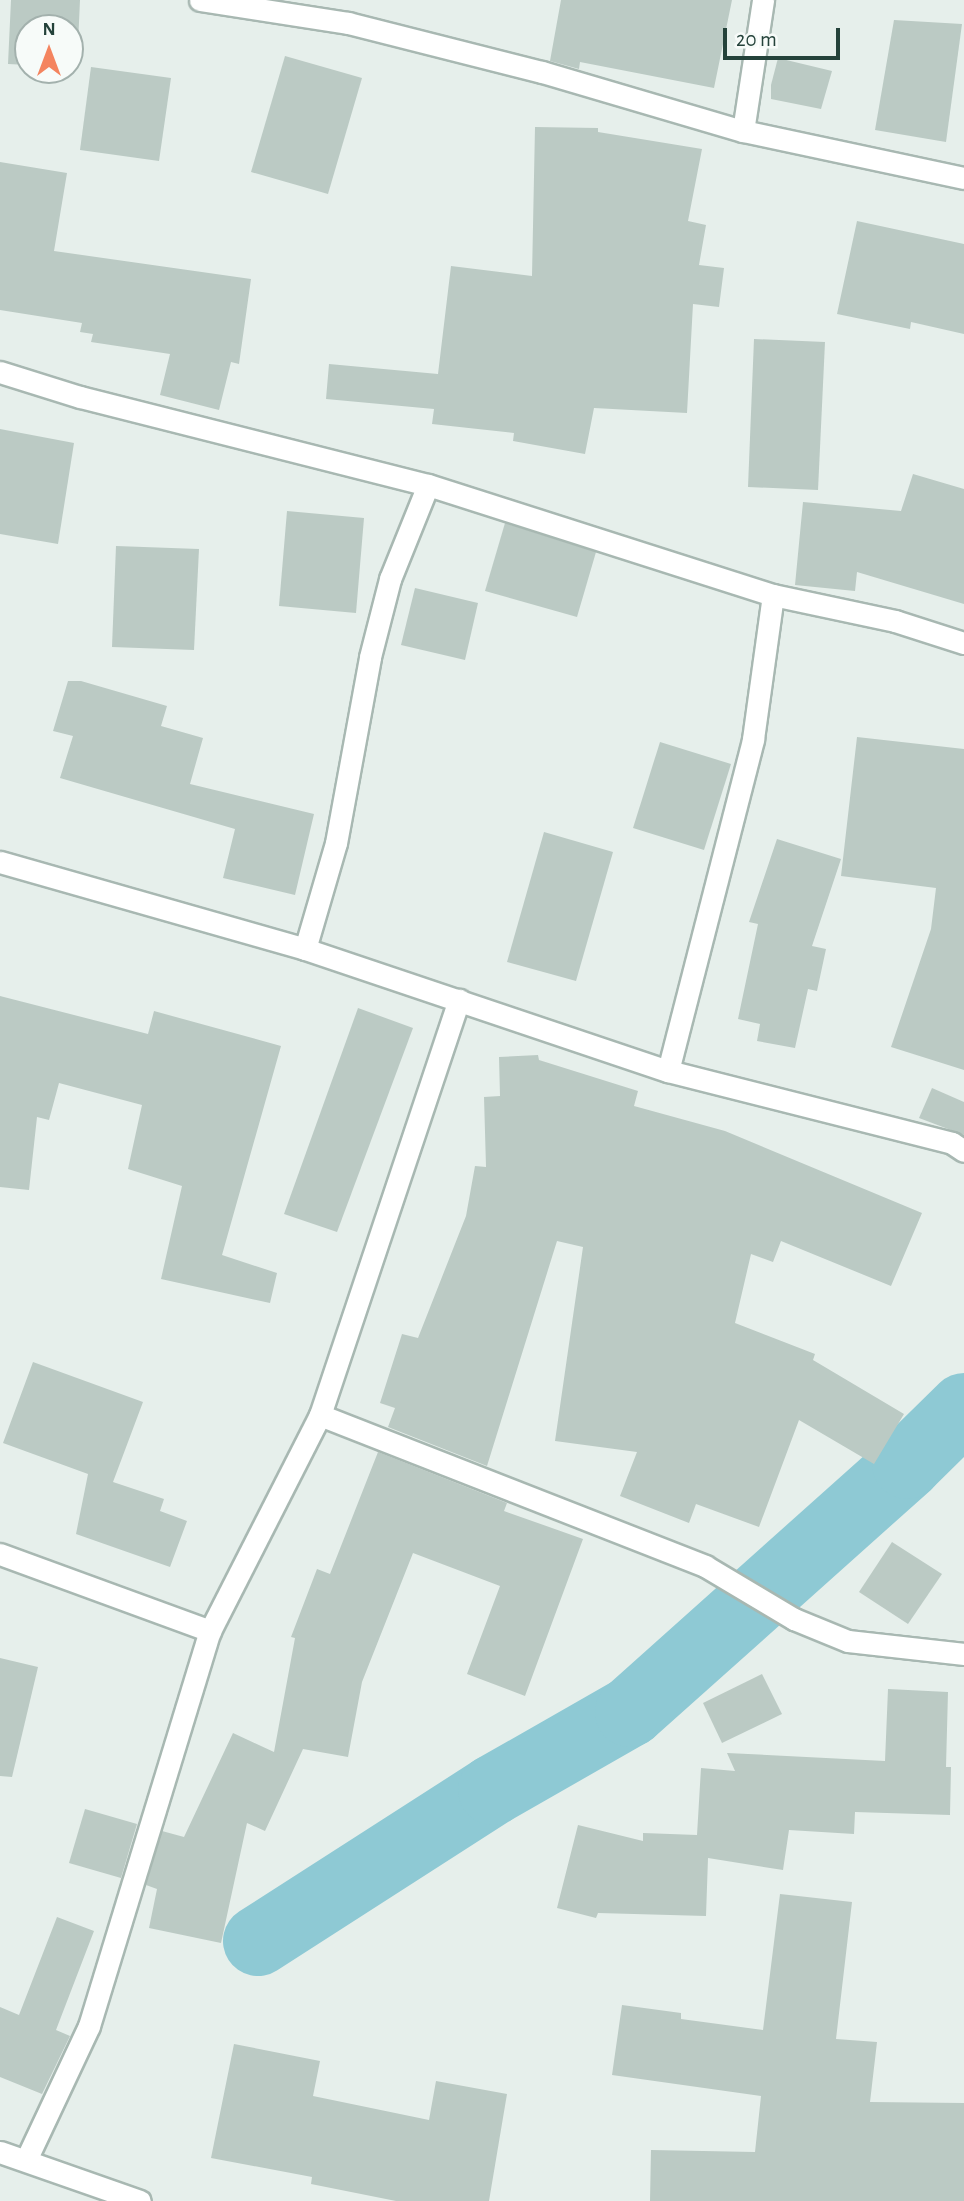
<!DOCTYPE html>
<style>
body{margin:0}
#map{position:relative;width:964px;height:2201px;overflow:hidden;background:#e6efeb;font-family:"Alegreya Sans",sans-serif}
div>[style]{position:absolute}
.river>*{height:70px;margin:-35px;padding:0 35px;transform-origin:35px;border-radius:35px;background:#8ec9d4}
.building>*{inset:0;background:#bbcac4}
.roads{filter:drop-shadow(2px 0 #a8b8b2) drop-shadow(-2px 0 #a8b8b2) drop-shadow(0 2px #a8b8b2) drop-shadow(0 -2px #a8b8b2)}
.minor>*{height:21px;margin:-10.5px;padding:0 10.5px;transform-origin:10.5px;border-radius:10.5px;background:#fff}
span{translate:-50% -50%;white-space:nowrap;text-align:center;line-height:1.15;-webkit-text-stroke:6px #f7fbf9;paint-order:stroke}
.north{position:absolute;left:14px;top:14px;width:70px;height:70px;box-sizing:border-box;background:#f7fbf9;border:2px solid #a3b1ad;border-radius:50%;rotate:0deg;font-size:19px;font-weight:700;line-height:28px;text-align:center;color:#24423a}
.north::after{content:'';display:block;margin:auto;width:24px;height:32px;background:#f4845f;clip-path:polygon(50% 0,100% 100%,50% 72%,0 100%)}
.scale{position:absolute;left:723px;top:28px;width:117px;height:32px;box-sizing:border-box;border:4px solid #24423a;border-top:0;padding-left:9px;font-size:21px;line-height:24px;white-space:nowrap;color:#24423a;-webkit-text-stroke:5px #f7fbf9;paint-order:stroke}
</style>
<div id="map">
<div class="river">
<i style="left:258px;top:1941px;width:279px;rotate:-32.7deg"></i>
<i style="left:493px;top:1790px;width:158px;rotate:-29.7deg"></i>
<i style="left:630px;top:1712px;width:372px;rotate:-41.8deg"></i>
<i style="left:907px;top:1464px;width:80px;rotate:-44.5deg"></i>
</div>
<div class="building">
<i style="clip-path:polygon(11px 0,80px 0,77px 67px,70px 67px,70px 28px,28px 28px,28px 65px,8px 64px)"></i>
<i style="clip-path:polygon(561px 0,732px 0,714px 88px,580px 62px,579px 69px,550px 61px)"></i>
<i style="clip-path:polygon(894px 20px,962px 24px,946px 142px,875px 130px)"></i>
<i style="clip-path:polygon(285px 56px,362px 78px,328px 194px,251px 172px)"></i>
<i style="clip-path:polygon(778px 58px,832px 71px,821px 109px,771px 99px,771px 85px)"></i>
<i style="clip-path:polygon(91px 67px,171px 78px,159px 161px,80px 150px)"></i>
<i style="clip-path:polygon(535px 127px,598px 128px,598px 132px,702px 149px,688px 221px,706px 225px,699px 265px,724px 268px,719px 307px,693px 304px,687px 413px,594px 408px,585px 454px,513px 441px,514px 433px,432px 424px,434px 409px,326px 399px,329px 364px,438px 374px,451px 266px,532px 276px)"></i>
<i style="clip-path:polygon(0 162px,67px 173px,54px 251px,251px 279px,239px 364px,231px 362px,219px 410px,160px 395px,170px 354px,91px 342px,93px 334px,80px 332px,82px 323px,0 310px)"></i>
<i style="clip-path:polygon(857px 221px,964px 244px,964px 334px,911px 322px,910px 329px,837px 314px)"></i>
<i style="clip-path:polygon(754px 339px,825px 342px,818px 490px,748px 487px)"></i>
<i style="clip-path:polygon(0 429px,74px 443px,58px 544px,0 534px)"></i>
<i style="clip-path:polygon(913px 474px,964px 489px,964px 604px,857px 572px,855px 591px,795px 585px,803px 502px,901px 511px)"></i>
<i style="clip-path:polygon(287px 511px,364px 518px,356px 613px,279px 606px)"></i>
<i style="clip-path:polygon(505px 523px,596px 552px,577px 617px,485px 591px)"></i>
<i style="clip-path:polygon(116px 546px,199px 549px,194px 650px,112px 647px)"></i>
<i style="clip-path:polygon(415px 588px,478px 603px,465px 660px,401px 645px)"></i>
<i style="clip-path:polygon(68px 681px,81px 681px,167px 706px,161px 726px,203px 738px,190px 784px,314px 814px,295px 895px,223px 878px,235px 829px,60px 778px,73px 736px,53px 731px)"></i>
<i style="clip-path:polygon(857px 737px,964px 749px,964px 1070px,891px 1047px,931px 929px,936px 888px,841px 876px)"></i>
<i style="clip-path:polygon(660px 742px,731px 764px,704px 850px,633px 828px)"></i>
<i style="clip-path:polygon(544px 832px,613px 852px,576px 981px,507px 962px)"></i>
<i style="clip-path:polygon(777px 839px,841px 859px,812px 946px,826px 949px,817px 991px,808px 989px,795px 1048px,757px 1041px,760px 1024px,738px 1019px,758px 924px,749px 922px)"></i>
<i style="clip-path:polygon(0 996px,148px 1034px,154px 1011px,281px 1046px,222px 1255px,277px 1273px,270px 1303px,161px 1279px,182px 1186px,128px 1169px,142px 1105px,59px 1083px,49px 1120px,37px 1117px,29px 1190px,0 1187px)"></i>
<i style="clip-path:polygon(358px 1008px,413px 1028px,337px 1232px,284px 1214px)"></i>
<i style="clip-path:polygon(538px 1055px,539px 1060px,638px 1091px,634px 1106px,725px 1131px,922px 1213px,891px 1286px,781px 1241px,773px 1262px,751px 1254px,735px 1323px,815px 1354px,813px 1360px,904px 1414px,874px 1464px,799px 1420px,759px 1527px,696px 1504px,689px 1523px,620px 1496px,637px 1452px,555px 1441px,583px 1247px,557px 1241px,487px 1466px,388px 1427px,395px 1408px,380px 1403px,402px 1334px,418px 1338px,466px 1216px,475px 1166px,486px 1167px,484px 1097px,500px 1096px,499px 1057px)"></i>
<i style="clip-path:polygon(932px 1088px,964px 1102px,964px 1135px,919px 1118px)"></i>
<i style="clip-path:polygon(33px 1362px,143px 1402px,113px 1482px,164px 1499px,160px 1511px,187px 1521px,170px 1567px,76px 1534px,88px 1474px,3px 1443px)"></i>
<i style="clip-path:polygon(378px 1452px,507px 1503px,504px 1511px,583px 1539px,525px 1696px,467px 1674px,500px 1586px,413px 1553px,362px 1682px,348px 1757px,303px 1749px,265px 1831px,247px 1823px,221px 1943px,149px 1928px,157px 1889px,146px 1885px,162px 1831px,184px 1837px,233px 1733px,274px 1752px,295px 1638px,291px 1637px,317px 1569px,330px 1574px)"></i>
<i style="clip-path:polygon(892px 1542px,942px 1574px,908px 1624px,859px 1592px)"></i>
<i style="clip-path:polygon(0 1658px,38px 1667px,12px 1777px,0 1776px)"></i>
<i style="clip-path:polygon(762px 1674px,782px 1714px,722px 1743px,703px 1703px)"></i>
<i style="clip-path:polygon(888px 1689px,948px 1692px,946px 1767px,951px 1767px,950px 1815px,855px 1812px,854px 1834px,789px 1830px,783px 1870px,708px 1858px,706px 1916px,598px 1913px,596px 1918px,557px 1908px,578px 1825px,643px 1841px,643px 1833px,697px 1835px,701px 1768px,735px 1771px,727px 1753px,885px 1761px)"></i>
<i style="clip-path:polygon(85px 1809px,137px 1824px,121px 1878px,69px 1863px)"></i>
<i style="clip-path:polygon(780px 1894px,852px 1902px,836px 2039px,877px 2042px,870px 2102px,964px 2103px,964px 2201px,650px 2201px,651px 2150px,755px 2152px,761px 2096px,612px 2075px,622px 2005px,681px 2013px,681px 2019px,763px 2030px)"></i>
<i style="clip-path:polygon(57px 1917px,94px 1931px,56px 2030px,70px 2036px,42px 2094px,0 2077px,0 2007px,19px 2015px)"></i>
<i style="clip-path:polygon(234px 2044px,320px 2061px,313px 2096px,429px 2120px,436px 2081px,507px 2094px,489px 2201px,396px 2201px,311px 2184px,312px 2177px,211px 2158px)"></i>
</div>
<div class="roads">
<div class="minor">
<i style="left:200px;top:0;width:150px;rotate:8.8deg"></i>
<i style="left:348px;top:23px;width:200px;rotate:14.2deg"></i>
<i style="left:542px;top:72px;width:209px;rotate:16.4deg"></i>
<i style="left:743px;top:131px;width:226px;rotate:12deg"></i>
<i style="left:743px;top:131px;width:133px;rotate:-81.3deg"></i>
<i style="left:0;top:372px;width:84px;rotate:17.4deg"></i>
<i style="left:80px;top:397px;width:359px;rotate:14.2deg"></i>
<i style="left:428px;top:485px;width:362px;rotate:17.7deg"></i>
<i style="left:773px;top:595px;width:125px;rotate:12deg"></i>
<i style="left:895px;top:621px;width:72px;rotate:17.7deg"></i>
<i style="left:0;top:862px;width:317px;rotate:15.9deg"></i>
<i style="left:305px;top:949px;width:383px;rotate:18.6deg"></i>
<i style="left:668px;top:1071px;width:293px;rotate:14.2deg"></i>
<i style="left:952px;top:1143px;width:14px;rotate:34deg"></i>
<i style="left:305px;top:949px;width:110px;rotate:-73.7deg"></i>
<i style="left:336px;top:843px;width:189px;rotate:-79.6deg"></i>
<i style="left:370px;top:657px;width:81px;rotate:-75.6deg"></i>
<i style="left:390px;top:579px;width:101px;rotate:-68deg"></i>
<i style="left:668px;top:1071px;width:343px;rotate:-75.6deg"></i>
<i style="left:753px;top:739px;width:145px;rotate:-82.1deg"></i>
<i style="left:320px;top:1415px;width:414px;rotate:21.4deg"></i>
<i style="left:705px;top:1566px;width:104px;rotate:30.8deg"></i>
<i style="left:794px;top:1619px;width:58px;rotate:22.2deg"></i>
<i style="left:848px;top:1641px;width:117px;rotate:6.4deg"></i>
<i style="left:0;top:1554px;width:224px;rotate:20.1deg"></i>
<i style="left:0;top:2152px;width:148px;rotate:19.3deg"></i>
<i style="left:26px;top:2160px;width:148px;rotate:-64.8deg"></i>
<i style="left:89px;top:2026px;width:413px;rotate:-73deg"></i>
<i style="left:210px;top:1631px;width:242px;rotate:-63deg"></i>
<i style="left:320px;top:1415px;width:438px;rotate:-71.5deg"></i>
</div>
</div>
<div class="north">N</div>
<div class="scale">20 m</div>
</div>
